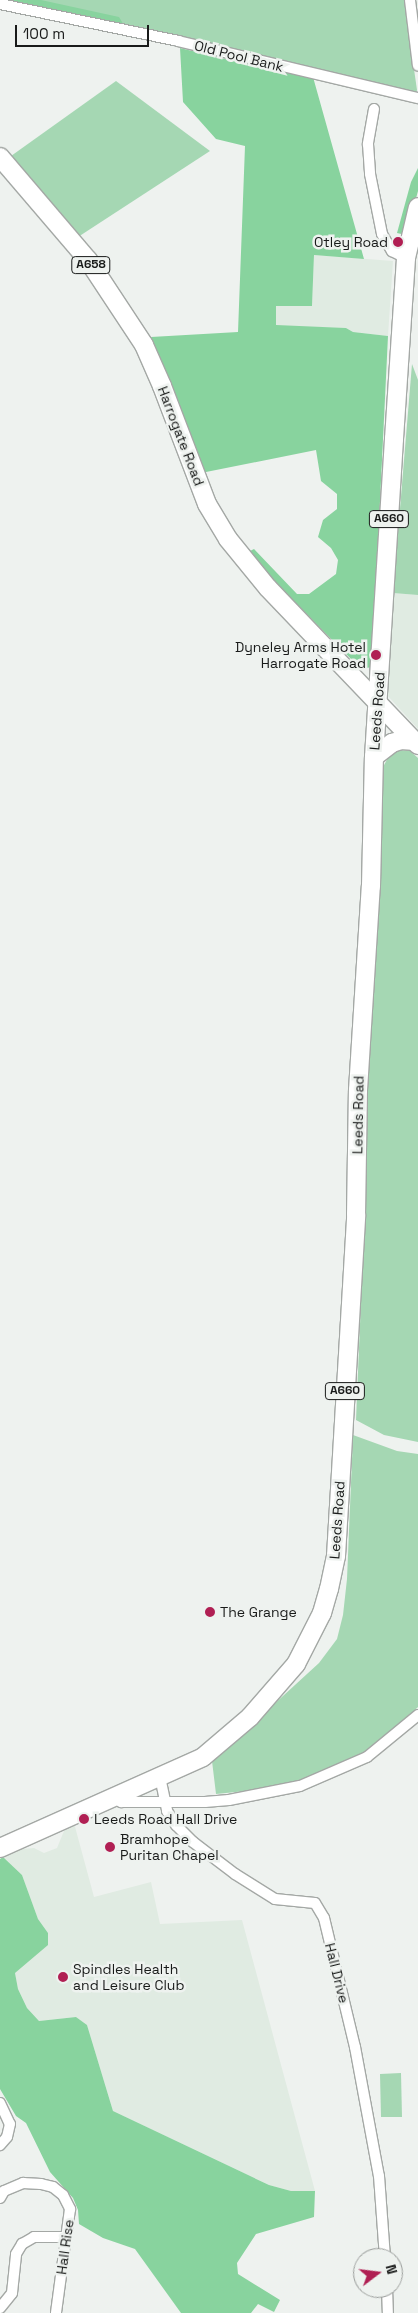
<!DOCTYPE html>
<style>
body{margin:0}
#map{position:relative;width:418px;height:2313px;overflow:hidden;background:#eef2ef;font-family:"Space Grotesk",sans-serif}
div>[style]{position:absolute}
.built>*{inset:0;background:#e0ebe2}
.green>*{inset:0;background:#a5d7b3}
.forest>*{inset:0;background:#88d39e}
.roads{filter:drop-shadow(1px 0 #a4a8a5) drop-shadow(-1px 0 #a4a8a5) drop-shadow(0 1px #a4a8a5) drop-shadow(0 -1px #a4a8a5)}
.minor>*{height:10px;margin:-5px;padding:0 5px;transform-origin:5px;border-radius:5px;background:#fff}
.trunk>*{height:18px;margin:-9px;padding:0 9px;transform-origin:9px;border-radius:9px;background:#fff}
.dots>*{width:14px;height:14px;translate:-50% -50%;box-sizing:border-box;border:2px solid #eef2ef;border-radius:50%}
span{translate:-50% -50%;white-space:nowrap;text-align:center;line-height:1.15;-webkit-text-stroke:5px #eef2ef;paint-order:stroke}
.shield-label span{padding:1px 4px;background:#eef2ef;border:1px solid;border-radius:4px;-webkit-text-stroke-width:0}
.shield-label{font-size:12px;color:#191b1a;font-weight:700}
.street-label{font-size:14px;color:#191b1a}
.poi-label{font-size:14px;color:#191b1a}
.right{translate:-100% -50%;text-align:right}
.left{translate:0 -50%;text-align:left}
.north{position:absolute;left:353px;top:2248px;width:50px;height:50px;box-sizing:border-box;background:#eef2ef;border:1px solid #999c9a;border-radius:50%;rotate:75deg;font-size:14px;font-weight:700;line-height:20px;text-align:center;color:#191b1a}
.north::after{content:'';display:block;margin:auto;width:18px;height:22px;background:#b01f53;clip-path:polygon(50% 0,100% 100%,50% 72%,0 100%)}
.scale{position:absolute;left:15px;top:25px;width:134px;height:22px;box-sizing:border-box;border:2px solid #191b1a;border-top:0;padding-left:6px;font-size:15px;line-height:18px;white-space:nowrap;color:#191b1a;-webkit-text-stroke:4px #eef2ef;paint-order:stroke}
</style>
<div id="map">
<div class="built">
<i style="clip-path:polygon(314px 255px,393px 261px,388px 336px,353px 332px,346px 328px,276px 326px,276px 305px,312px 306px)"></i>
<i style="clip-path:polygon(393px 593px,418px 595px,418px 729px,387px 695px)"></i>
<i style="clip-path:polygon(74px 1823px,94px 1897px,151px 1882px,160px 1924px,242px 1920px,315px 2191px,291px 2191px,269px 2185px,113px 2111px,87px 2025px,76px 2017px,39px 2021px,27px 2008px,18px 1989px,15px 1973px,28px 1959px,48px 1933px,38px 1919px,22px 1875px,3px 1857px,22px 1849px,34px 1848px,44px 1853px,57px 1848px,64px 1831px)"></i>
</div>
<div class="green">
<i style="clip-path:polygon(17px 0,404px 0,417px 90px,416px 93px,17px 2px)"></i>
<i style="clip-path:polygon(116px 81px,210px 151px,78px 237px,11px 156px)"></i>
<i style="clip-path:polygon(412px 364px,418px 380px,418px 595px,393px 593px)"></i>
<i style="clip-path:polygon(399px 750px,410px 751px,418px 758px,418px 1442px,384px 1435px,356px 1420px,364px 1228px,363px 1103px,383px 767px,390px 754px)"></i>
<i style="clip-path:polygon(353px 1435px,397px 1451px,418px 1454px,418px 1707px,372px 1751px,294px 1786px,216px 1794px,212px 1761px,319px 1663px,337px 1639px,343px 1615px,347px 1579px)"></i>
<i style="clip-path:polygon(401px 2073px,402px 2117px,381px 2117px,380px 2074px)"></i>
</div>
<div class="forest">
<i style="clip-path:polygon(9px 0,41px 0,119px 17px,125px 27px)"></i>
<i style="clip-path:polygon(180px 48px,270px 70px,313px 77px,364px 259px,314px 255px,312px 306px,276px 306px,276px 325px,346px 328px,353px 332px,388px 336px,372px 667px,361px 669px,246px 553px,254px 549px,297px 594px,309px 594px,336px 574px,338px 560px,331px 548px,318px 537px,323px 520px,337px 509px,337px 494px,321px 481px,316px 450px,201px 473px,151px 337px,238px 332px,245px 146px,216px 139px,183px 102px)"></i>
<i style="clip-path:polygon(418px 168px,418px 191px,406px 235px,397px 233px,411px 182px)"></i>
<i style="clip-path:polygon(3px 1857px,22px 1875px,38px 1919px,48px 1933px,48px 1945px,15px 1973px,18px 1989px,27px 2008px,39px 2021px,76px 2017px,87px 2025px,113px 2111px,269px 2185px,291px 2191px,315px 2191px,314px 2217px,256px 2234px,237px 2263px,238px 2274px,280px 2300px,274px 2312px,258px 2304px,251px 2313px,181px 2313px,135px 2249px,103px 2238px,79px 2224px,78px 2210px,73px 2198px,50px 2172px,26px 2123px,16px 2116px,0 2089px,0 1859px)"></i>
</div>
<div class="roads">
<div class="minor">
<i style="left:410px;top:0;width:66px;rotate:83.1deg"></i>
<i style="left:0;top:4px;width:182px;rotate:11.7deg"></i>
<i style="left:178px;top:41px;width:247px;rotate:13.4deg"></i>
<i style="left:374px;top:109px;width:36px;rotate:100deg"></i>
<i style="left:368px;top:144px;width:30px;rotate:86deg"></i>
<i style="left:370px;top:174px;width:61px;rotate:78.7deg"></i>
<i style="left:382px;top:234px;width:20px;rotate:60deg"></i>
<i style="left:392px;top:251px;width:16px;rotate:27deg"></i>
<i style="left:160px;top:1777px;width:35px;rotate:78deg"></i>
<i style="left:167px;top:1811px;width:17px;rotate:57deg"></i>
<i style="left:176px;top:1825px;width:24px;rotate:45deg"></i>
<i style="left:193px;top:1842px;width:53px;rotate:37.3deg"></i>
<i style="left:235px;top:1874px;width:47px;rotate:32deg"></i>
<i style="left:275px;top:1899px;width:40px;rotate:5.7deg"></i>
<i style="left:315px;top:1903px;width:17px;rotate:59deg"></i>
<i style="left:324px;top:1918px;width:133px;rotate:76.5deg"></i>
<i style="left:355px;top:2047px;width:131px;rotate:79.5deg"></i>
<i style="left:379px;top:2176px;width:82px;rotate:85.8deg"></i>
<i style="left:114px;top:1797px;width:9px;rotate:36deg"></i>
<i style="left:121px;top:1802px;width:84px"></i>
<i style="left:205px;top:1802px;width:24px;rotate:-5deg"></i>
<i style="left:229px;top:1800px;width:72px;rotate:-11.2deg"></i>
<i style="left:300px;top:1786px;width:73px;rotate:-23.4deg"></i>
<i style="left:367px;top:1757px;width:66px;rotate:-39.5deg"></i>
<i style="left:0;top:2103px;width:23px;rotate:65deg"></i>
<i style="left:10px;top:2124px;width:13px;rotate:103deg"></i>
<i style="left:7px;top:2137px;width:11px;rotate:131deg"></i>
<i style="left:0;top:2198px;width:8px;rotate:-60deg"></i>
<i style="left:4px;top:2191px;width:21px;rotate:-23deg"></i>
<i style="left:23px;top:2183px;width:18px;rotate:3deg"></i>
<i style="left:41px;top:2184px;width:12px;rotate:14deg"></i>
<i style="left:53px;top:2187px;width:13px;rotate:39deg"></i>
<i style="left:63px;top:2195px;width:16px;rotate:63deg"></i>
<i style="left:70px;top:2209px;width:105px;rotate:97.7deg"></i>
<i style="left:387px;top:2288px;width:25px;rotate:88deg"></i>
<i style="left:0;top:2308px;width:19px;rotate:-51deg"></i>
<i style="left:12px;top:2293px;width:39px;rotate:-84deg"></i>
<i style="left:16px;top:2254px;width:12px;rotate:-59deg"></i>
<i style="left:22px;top:2244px;width:14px;rotate:-30deg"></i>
<i style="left:34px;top:2237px;width:32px"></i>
</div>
<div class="trunk">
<i style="left:0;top:157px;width:135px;rotate:49.5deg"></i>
<i style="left:88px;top:260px;width:102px;rotate:56.6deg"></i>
<i style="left:144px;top:345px;width:45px;rotate:66.3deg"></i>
<i style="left:162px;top:386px;width:126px;rotate:69.1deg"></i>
<i style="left:207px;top:504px;width:41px;rotate:59deg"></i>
<i style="left:228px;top:539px;width:63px;rotate:50.8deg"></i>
<i style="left:268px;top:588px;width:217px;rotate:46.3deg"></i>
<i style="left:374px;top:757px;width:23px;rotate:-38deg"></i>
<i style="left:392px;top:743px;width:9px;rotate:-18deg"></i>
<i style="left:401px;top:740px;width:14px;rotate:4deg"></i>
<i style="left:0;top:1848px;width:222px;rotate:-24.1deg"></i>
<i style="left:203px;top:1757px;width:62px;rotate:-40.4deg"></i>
<i style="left:250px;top:1717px;width:70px;rotate:-49deg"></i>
<i style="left:296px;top:1664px;width:57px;rotate:-63deg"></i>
<i style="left:322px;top:1613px;width:25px;rotate:-74deg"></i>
<i style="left:329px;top:1589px;width:34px;rotate:-78deg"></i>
<i style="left:336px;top:1556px;width:342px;rotate:-86.6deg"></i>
<i style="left:356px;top:1215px;width:125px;rotate:-89.1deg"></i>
<i style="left:358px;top:1090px;width:204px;rotate:-86.4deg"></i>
<i style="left:371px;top:886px;width:129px;rotate:-88.7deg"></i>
<i style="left:374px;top:757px;width:319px;rotate:-86.4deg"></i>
<i style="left:394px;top:439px;width:181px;rotate:-86.2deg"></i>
<i style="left:406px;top:258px;width:52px;rotate:-76.8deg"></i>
</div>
</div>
<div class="dots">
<i style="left:398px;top:242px;background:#b01f53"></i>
<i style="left:376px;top:655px;background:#b01f53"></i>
<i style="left:210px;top:1612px;background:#b01f53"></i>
<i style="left:84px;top:1819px;background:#b01f53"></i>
<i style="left:110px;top:1847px;background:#b01f53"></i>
<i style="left:63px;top:1977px;background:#b01f53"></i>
</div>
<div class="shield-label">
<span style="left:91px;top:265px">A658</span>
<span style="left:389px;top:519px">A660</span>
<span style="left:345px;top:1391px">A660</span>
</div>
<div class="street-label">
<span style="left:239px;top:56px;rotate:14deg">Old Pool Bank</span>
<span style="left:181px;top:436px;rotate:69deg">Harrogate Road</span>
<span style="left:377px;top:711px;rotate:-86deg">Leeds Road</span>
<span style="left:358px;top:1115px;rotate:-89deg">Leeds Road</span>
<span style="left:337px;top:1520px;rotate:-86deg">Leeds Road</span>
<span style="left:337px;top:1973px;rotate:76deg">Hall Drive</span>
<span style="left:65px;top:2247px;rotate:-82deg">Hall Rise</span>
</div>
<div class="poi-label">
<span class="right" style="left:388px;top:242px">Otley Road</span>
<span class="right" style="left:366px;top:655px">Dyneley Arms Hotel<br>Harrogate Road</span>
<span class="left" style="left:220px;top:1612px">The Grange</span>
<span class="left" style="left:94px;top:1819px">Leeds Road Hall Drive</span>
<span class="left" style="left:120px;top:1847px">Bramhope<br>Puritan Chapel</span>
<span class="left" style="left:73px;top:1977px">Spindles Health<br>and Leisure Club</span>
</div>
<div class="north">N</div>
<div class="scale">100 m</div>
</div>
